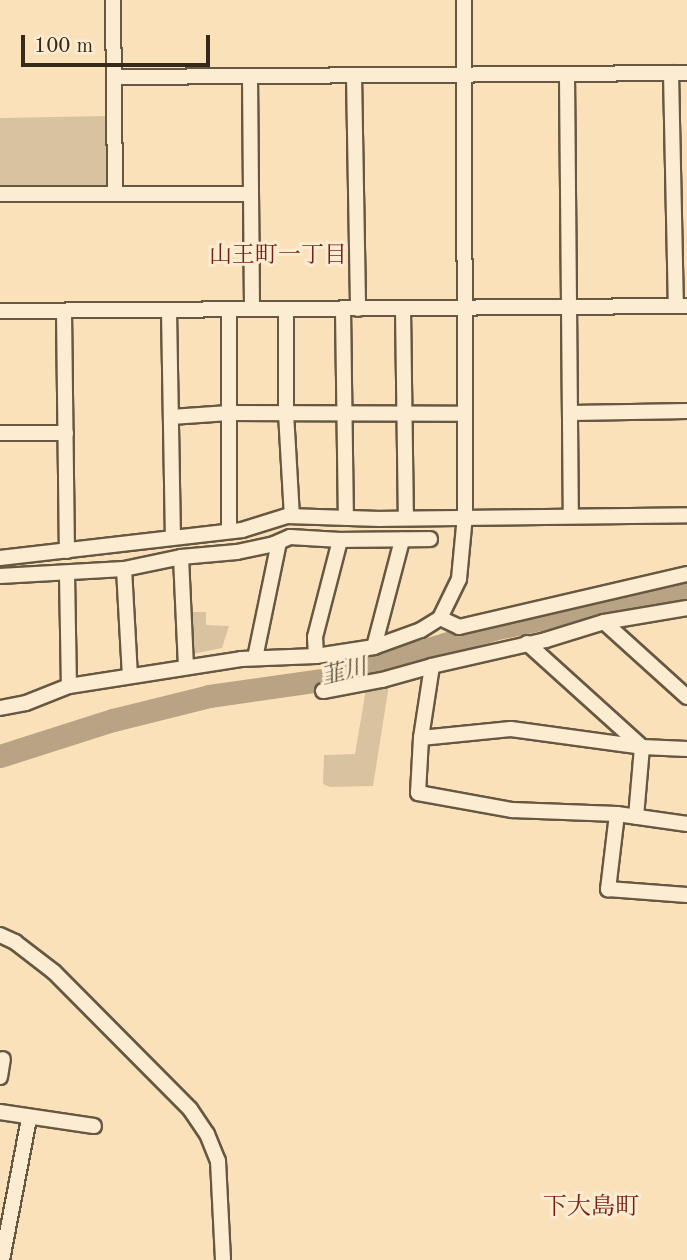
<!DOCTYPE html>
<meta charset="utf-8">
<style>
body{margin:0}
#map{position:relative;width:687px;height:1260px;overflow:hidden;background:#fbe1ba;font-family:"Old Standard TT","Noto Serif JP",serif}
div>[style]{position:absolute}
.green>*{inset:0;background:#d9c29f}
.river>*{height:23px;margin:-11.5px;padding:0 11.5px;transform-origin:11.5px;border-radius:11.5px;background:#b8a384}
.roads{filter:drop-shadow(2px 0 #665842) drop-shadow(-2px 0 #665842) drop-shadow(0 2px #665842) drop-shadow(0 -2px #665842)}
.minor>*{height:14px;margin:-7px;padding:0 7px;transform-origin:7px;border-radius:7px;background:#fcecd2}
span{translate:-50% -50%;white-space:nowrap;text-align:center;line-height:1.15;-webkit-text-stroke:6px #fcecd2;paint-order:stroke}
.neighbourhood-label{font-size:23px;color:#7a1f14}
.water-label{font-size:23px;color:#5c4e3a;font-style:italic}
.quarter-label{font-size:24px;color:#7a1f14}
.scale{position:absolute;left:21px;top:35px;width:189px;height:32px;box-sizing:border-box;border:4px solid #352a1a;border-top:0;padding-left:9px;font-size:21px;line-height:24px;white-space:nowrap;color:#352a1a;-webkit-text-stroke:5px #fcecd2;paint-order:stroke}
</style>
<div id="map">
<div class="green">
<i style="clip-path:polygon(109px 116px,109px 183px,105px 188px,0 188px,0 118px)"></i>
<i style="clip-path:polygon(188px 612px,206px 612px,206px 625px,229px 626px,222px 648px,192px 654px)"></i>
<i style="clip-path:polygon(389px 685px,373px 786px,330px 787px,323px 784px,324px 755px,355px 754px,366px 689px)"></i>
</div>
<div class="river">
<i style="left:0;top:756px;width:119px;rotate:-17.7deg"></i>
<i style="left:113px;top:720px;width:99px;rotate:-14deg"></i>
<i style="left:209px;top:696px;width:127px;rotate:-8.1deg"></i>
<i style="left:335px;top:678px;width:165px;rotate:-17.2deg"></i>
<i style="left:493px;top:629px;width:198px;rotate:-11.9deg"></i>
</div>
<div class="roads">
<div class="minor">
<i style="left:113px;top:0;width:193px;rotate:89.4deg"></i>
<i style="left:671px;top:73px;width:233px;rotate:88.8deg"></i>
<i style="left:354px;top:75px;width:234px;rotate:89deg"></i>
<i style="left:567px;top:76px;width:439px;rotate:89.5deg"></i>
<i style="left:116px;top:77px;width:571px;rotate:-0.4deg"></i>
<i style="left:250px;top:77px;width:232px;rotate:89.5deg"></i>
<i style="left:0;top:194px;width:250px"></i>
<i style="left:286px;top:309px;width:104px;rotate:90deg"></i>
<i style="left:286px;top:413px;width:103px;rotate:86.7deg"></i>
<i style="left:343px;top:309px;width:209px;rotate:89.2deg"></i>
<i style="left:403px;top:309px;width:209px;rotate:89.2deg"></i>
<i style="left:229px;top:310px;width:221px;rotate:90deg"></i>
<i style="left:0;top:311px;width:687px;rotate:-0.42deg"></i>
<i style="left:169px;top:311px;width:224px;rotate:89deg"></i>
<i style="left:64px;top:312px;width:239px;rotate:89.3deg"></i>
<i style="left:571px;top:413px;width:116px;rotate:-1deg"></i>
<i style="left:171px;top:417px;width:58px;rotate:-3.9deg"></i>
<i style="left:229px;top:413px;width:235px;rotate:0.2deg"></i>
<i style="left:0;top:433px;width:66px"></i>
<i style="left:181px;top:557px;width:110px;rotate:87.4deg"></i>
<i style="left:0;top:558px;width:244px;rotate:-6.6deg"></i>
<i style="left:242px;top:530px;width:47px;rotate:-17.3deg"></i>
<i style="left:287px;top:516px;width:93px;rotate:1.8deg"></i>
<i style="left:380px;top:519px;width:307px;rotate:-0.7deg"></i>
<i style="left:124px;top:569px;width:107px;rotate:86.8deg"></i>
<i style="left:67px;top:574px;width:112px;rotate:89deg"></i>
<i style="left:0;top:576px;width:124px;rotate:-3.2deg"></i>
<i style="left:124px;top:569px;width:58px;rotate:-11.9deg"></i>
<i style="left:181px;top:557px;width:56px;rotate:-5.1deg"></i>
<i style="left:237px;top:552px;width:38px;rotate:-12deg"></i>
<i style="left:274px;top:544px;width:17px;rotate:-24deg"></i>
<i style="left:290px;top:537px;width:50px;rotate:3.4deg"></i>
<i style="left:340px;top:540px;width:90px;rotate:-0.6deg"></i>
<i style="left:687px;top:608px;width:84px;rotate:170.4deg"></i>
<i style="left:604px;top:622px;width:61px;rotate:162.8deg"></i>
<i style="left:546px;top:640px;width:117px;rotate:167.2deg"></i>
<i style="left:432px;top:666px;width:73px;rotate:98.7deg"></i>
<i style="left:421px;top:738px;width:55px;rotate:93.1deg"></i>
<i style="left:418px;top:793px;width:96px;rotate:10.3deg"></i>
<i style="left:512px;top:810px;width:105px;rotate:2.2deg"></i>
<i style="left:617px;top:814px;width:71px;rotate:8.1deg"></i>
<i style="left:440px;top:618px;width:21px;rotate:25deg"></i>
<i style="left:459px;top:627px;width:234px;rotate:-13.1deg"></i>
<i style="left:604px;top:622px;width:112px;rotate:42.1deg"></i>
<i style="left:527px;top:643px;width:155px;rotate:42.1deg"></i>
<i style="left:642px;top:747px;width:70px;rotate:94.9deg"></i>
<i style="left:374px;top:647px;width:111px;rotate:-75.3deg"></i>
<i style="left:316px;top:656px;width:19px;rotate:-93deg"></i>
<i style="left:315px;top:637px;width:100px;rotate:-75.5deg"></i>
<i style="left:255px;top:658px;width:118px;rotate:-78.3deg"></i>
<i style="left:323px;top:691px;width:60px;rotate:-10.6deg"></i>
<i style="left:382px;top:680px;width:52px;rotate:-15.6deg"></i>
<i style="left:0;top:708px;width:26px;rotate:-11deg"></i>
<i style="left:26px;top:703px;width:46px;rotate:-21.6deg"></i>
<i style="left:69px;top:686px;width:174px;rotate:-8.9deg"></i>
<i style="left:241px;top:659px;width:75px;rotate:-2.3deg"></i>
<i style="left:316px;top:656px;width:59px;rotate:-8.8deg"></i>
<i style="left:374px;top:647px;width:50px;rotate:-19.9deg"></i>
<i style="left:421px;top:630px;width:22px;rotate:-32deg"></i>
<i style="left:440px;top:618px;width:43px;rotate:-64deg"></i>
<i style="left:459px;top:579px;width:63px;rotate:-84.6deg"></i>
<i style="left:465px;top:516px;width:516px;rotate:-90.11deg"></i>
<i style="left:421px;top:738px;width:90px;rotate:-5.7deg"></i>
<i style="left:511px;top:729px;width:132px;rotate:7.8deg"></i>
<i style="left:642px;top:747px;width:45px;rotate:2.5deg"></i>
<i style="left:617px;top:814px;width:76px;rotate:96.8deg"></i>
<i style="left:608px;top:889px;width:79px;rotate:4.3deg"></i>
<i style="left:0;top:935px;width:17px;rotate:25deg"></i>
<i style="left:15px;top:942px;width:49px;rotate:37.6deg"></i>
<i style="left:54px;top:972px;width:193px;rotate:45.2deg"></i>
<i style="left:190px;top:1109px;width:30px;rotate:56deg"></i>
<i style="left:207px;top:1134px;width:29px;rotate:68deg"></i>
<i style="left:218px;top:1161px;width:99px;rotate:87.1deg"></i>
<i style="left:0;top:1077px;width:18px;rotate:-81deg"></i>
<i style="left:0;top:1112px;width:95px;rotate:8.5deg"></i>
<i style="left:2px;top:1260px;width:145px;rotate:-79.2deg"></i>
</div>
</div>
<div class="neighbourhood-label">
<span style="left:278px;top:256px">山王町一丁目</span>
</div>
<div class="water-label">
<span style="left:344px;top:673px;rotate:-14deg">韮川</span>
</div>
<div class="quarter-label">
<span style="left:591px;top:1209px">下大島町</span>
</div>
<div class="scale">100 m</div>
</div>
